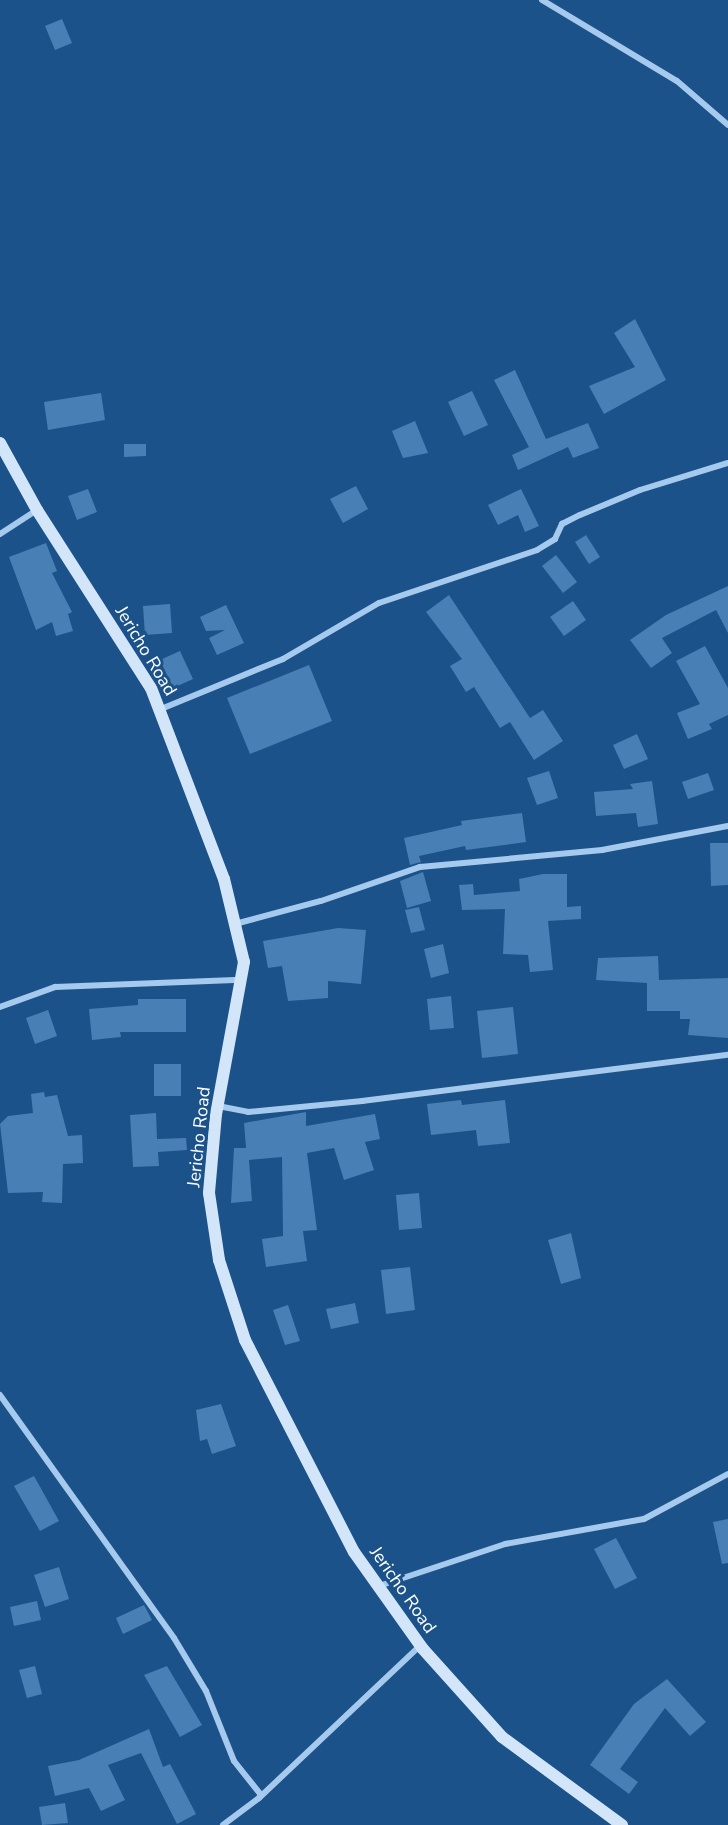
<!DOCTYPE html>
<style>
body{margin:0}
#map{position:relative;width:728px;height:1825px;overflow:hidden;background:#1b528a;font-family:"Nunito Sans",sans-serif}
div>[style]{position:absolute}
.building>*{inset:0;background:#487fb4}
.street>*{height:6px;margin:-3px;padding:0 3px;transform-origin:3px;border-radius:3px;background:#a5caed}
.secondary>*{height:12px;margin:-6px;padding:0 6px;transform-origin:6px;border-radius:6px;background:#d2e5f9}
span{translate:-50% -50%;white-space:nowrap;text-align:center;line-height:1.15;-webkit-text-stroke:6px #1b528a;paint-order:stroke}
.street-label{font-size:18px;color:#fff}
</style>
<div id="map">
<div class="building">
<i style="clip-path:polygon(62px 19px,72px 43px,55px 50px,45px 26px)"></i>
<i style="clip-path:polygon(635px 319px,666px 380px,604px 414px,589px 386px,635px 367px,614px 333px)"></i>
<i style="clip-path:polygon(515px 370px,546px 439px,588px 423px,599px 448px,573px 458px,568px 447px,518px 470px,512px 455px,529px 447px,494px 380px)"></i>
<i style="clip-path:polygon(472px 391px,488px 425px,464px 436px,448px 402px)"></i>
<i style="clip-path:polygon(101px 393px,105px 420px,48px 430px,44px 402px)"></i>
<i style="clip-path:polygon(415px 421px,428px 453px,403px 458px,392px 431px)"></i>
<i style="clip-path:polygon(124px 444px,146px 444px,146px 456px,124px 457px)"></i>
<i style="clip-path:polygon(356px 486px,368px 509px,343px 523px,330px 499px)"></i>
<i style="clip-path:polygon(88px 489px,97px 512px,77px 520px,68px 496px)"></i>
<i style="clip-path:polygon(521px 489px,539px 526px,525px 532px,518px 515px,498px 525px,488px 505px)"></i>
<i style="clip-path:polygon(586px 535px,600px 557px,589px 564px,575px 542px)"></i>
<i style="clip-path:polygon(46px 543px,57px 571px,52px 573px,72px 612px,68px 614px,73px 631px,56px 636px,52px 622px,36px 630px,9px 557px)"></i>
<i style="clip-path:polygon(556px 555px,577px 582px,563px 593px,542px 566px)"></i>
<i style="clip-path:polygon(728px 586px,728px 633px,716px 610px,662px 638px,672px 653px,651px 668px,630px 640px,666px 615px)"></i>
<i style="clip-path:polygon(449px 595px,530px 718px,543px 710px,563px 741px,534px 760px,510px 722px,500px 728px,474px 687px,466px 692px,450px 666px,462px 659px,426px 612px)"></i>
<i style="clip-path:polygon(573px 601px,586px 620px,564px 636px,550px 617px)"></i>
<i style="clip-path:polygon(170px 604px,172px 633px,145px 635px,143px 606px)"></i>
<i style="clip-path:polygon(226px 605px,244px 643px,217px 655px,209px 638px,225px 630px,206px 631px,200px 617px)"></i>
<i style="clip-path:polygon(705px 646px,728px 688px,728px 715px,709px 724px,712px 729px,688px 739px,677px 713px,700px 704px,676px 661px)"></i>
<i style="clip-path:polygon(180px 651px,193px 679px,173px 688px,160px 660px)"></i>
<i style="clip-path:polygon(309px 665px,332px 721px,250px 754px,227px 698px)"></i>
<i style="clip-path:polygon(637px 734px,648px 759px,624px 769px,613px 745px)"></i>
<i style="clip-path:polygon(549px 771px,558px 798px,537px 805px,527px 778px)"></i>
<i style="clip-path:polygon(708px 773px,714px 790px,688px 799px,682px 782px)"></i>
<i style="clip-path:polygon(652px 781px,658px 824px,638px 827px,636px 813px,596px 816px,594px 792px,633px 789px,630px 784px)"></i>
<i style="clip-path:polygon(522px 813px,526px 842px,466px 850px,465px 846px,419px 856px,421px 862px,410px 865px,404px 838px,462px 825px,461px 821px)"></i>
<i style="clip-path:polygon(710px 843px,728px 843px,728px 885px,711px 886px)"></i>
<i style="clip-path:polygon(423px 872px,431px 901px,407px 908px,400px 881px)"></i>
<i style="clip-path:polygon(543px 874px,567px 874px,567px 907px,581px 906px,581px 919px,548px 921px,553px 970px,530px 972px,528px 955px,503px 954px,505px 909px,462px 910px,459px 885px,473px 884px,474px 895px,520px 891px,519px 879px)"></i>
<i style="clip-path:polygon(419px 907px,425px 930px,411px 933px,405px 910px)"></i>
<i style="clip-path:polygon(338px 928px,366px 930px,361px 984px,328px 981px,328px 998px,288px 1001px,282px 966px,268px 968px,263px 941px)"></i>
<i style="clip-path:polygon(443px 944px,449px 973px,431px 978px,424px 949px)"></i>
<i style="clip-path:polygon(658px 956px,659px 980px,728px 978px,728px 1038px,688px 1035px,690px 1019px,680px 1019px,680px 1011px,647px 1011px,647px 983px,596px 980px,598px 958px)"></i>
<i style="clip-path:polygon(451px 996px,454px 1028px,430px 1030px,427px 999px)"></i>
<i style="clip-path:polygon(138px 999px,186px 999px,186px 1032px,120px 1032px,121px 1037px,92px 1040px,89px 1009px,138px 1005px)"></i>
<i style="clip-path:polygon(513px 1007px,518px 1054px,482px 1058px,477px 1011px)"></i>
<i style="clip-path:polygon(48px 1010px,57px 1036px,35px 1044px,26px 1018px)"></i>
<i style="clip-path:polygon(154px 1064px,181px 1064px,181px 1096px,154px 1096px)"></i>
<i style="clip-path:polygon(44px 1092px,45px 1097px,57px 1095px,68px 1136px,82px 1135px,83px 1163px,63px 1164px,62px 1203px,42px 1202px,43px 1192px,8px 1193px,0 1124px,8px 1116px,33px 1113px,31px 1094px)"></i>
<i style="clip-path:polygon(461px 1100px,462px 1105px,505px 1100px,510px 1143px,478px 1146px,476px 1130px,431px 1135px,427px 1104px)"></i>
<i style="clip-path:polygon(306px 1112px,306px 1126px,375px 1114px,380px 1139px,365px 1142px,374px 1170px,344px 1180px,334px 1148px,307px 1153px,317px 1230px,303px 1231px,307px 1261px,266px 1267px,262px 1239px,283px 1236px,282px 1157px,249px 1160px,252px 1201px,231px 1203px,234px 1148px,246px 1148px,244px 1123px)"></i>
<i style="clip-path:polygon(156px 1113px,157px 1139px,186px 1138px,187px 1150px,158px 1152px,159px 1166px,133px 1167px,130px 1115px)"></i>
<i style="clip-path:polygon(419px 1193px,422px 1228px,399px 1230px,396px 1195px)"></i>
<i style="clip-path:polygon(571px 1233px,581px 1278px,561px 1284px,548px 1240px)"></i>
<i style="clip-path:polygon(410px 1267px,415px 1310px,386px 1314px,381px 1270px)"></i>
<i style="clip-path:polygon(355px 1303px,359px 1323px,331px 1329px,326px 1309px)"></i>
<i style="clip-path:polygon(288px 1305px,300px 1341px,285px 1345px,273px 1310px)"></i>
<i style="clip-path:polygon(221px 1404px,236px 1446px,212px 1454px,207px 1439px,200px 1441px,196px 1410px)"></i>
<i style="clip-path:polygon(34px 1476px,59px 1521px,40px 1531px,14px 1486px)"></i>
<i style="clip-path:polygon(728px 1519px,728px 1563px,722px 1564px,713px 1522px)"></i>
<i style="clip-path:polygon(616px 1538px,637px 1578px,615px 1589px,594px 1549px)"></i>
<i style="clip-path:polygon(59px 1567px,69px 1599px,45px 1607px,34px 1575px)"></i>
<i style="clip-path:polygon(37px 1601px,41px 1620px,14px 1626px,10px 1607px)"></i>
<i style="clip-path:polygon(144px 1605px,152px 1620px,123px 1634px,116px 1618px)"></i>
<i style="clip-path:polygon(35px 1666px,42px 1694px,27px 1698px,19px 1670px)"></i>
<i style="clip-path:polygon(167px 1666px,202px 1725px,180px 1737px,144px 1675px)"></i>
<i style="clip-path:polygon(667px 1679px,706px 1722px,690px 1736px,665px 1708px,620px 1769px,638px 1782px,629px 1794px,590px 1765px,634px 1704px)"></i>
<i style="clip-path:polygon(149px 1729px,163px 1767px,170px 1764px,196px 1814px,177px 1824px,141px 1753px,108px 1765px,125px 1800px,101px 1811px,89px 1788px,55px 1796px,48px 1766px,79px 1760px)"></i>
<i style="clip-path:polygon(65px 1803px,68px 1823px,42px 1825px,39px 1807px)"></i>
</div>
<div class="street">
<i style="left:542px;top:0;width:157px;rotate:31deg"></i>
<i style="left:677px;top:81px;width:67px;rotate:40.8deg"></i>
<i style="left:0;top:534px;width:44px;rotate:-33deg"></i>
<i style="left:161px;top:709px;width:132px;rotate:-22.3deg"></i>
<i style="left:283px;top:659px;width:111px;rotate:-30.3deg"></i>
<i style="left:379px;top:603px;width:167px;rotate:-18.5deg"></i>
<i style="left:537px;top:550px;width:21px;rotate:-31deg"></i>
<i style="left:555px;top:539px;width:17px;rotate:-65deg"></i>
<i style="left:562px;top:524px;width:20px;rotate:-27deg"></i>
<i style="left:580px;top:515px;width:65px;rotate:-22.6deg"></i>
<i style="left:640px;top:490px;width:92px;rotate:-17.1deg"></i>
<i style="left:235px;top:924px;width:89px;rotate:-15deg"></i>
<i style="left:321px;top:901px;width:105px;rotate:-19deg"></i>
<i style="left:420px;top:867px;width:183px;rotate:-5.3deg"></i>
<i style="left:602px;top:850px;width:128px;rotate:-10.8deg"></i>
<i style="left:0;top:1007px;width:59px;rotate:-20deg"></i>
<i style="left:55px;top:987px;width:186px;rotate:-2.2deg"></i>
<i style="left:218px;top:1106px;width:31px;rotate:11deg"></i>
<i style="left:248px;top:1112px;width:115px;rotate:-5.5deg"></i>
<i style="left:362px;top:1101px;width:369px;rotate:-7.2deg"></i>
<i style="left:0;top:1395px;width:299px;rotate:54.4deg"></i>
<i style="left:174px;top:1638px;width:62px;rotate:58.9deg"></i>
<i style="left:206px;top:1691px;width:75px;rotate:68.2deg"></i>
<i style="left:234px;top:1761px;width:43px;rotate:51.5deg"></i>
<i style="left:379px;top:1586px;width:133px;rotate:-18.4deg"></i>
<i style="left:505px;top:1544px;width:141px;rotate:-10.2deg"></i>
<i style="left:644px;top:1519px;width:95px;rotate:-28.2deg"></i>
<i style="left:223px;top:1825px;width:45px;rotate:-36.9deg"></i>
<i style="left:259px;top:1798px;width:221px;rotate:-43.4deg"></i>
</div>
<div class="secondary">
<i style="left:0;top:443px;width:77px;rotate:61.1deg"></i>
<i style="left:37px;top:510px;width:211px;rotate:57.4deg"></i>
<i style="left:151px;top:688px;width:204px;rotate:69.1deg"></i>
<i style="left:224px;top:879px;width:85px;rotate:76.5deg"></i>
<i style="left:244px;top:962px;width:155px;rotate:100.4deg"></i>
<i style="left:216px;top:1114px;width:79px;rotate:95.1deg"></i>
<i style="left:209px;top:1193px;width:68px;rotate:81.5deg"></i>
<i style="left:219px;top:1260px;width:84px;rotate:72deg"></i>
<i style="left:245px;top:1340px;width:238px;rotate:62.8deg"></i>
<i style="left:354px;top:1552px;width:119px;rotate:54.6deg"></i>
<i style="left:423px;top:1649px;width:118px;rotate:48.1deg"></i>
<i style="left:502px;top:1737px;width:149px;rotate:36.3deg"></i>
</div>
<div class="street-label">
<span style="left:146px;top:651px;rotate:59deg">Jericho Road</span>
<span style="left:199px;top:1137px;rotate:-84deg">Jericho Road</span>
<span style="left:403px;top:1590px;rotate:55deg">Jericho Road</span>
</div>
</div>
